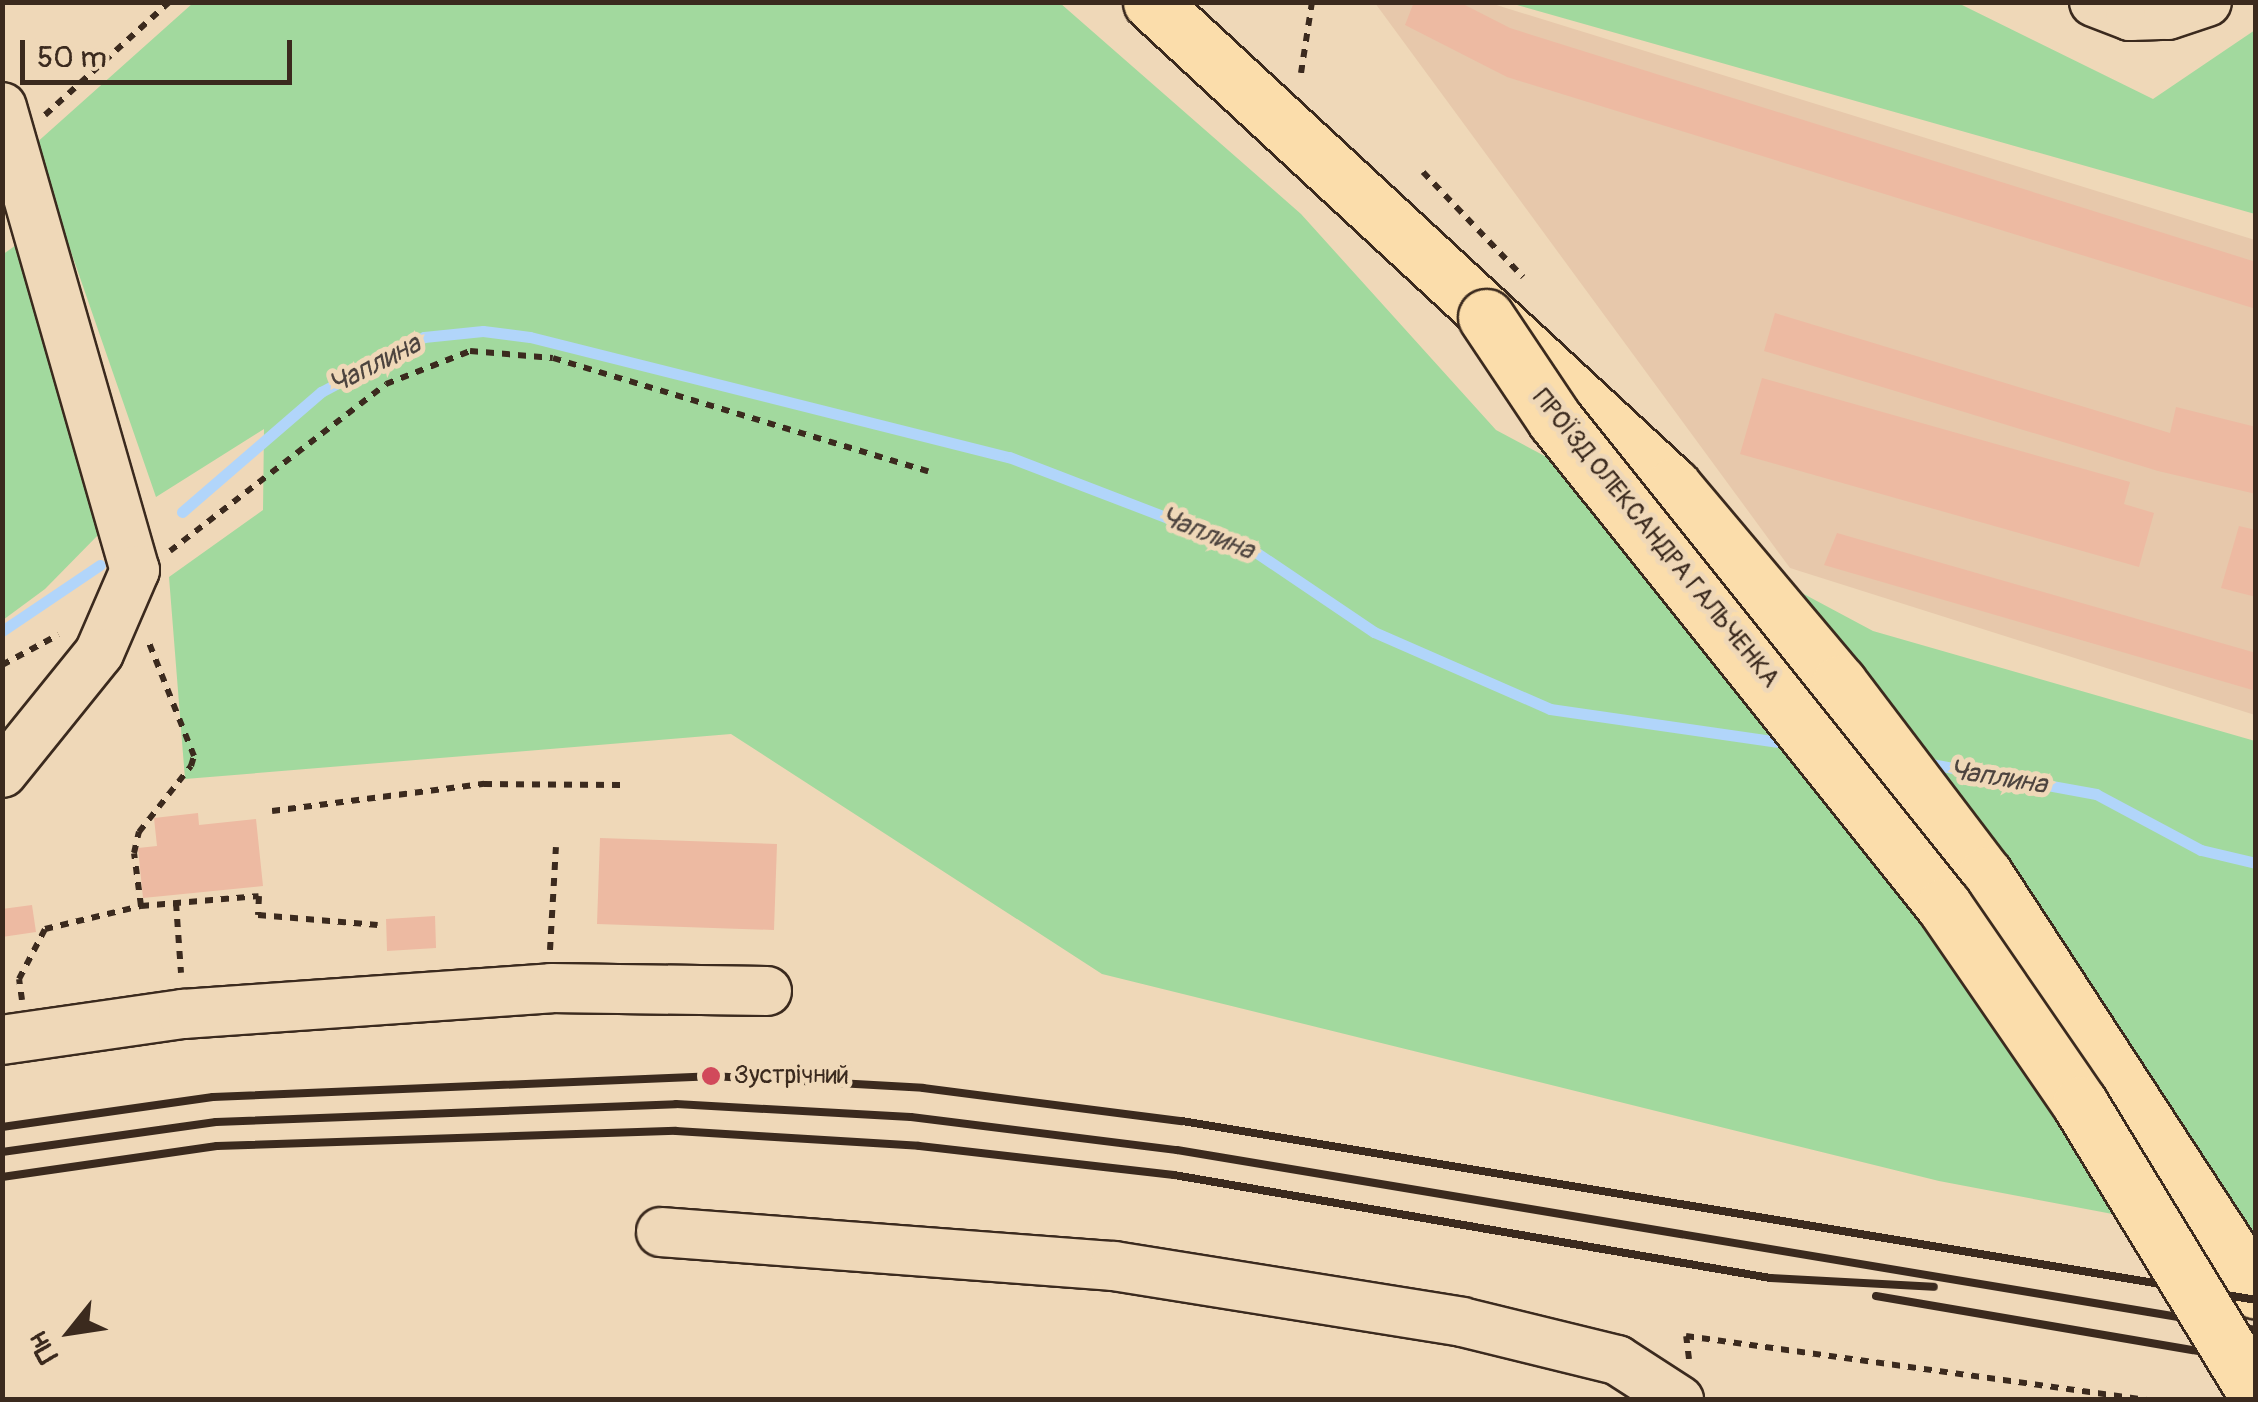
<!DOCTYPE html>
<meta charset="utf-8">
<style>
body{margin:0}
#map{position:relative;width:2258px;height:1402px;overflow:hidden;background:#efd8b8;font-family:Pangolin,sans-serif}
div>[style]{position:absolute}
.built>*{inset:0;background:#e7c8ab}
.green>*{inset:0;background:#a2d99e}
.stream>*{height:11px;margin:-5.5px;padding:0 5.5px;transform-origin:5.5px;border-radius:5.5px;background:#b1d5fa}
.building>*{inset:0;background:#edbaa2}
.path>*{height:6px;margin-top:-3px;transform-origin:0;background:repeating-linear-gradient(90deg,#3b2a1e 0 8px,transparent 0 16px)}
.roads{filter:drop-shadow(2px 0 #3b2a1e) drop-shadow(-2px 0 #3b2a1e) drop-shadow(0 2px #3b2a1e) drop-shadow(0 -2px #3b2a1e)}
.minor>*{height:48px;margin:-24px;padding:0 24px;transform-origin:24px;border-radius:24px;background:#efd8b8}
.major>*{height:55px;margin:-27.5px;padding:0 27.5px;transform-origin:27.5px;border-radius:27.5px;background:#fbddab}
.rail>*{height:8px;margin:-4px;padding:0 4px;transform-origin:4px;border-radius:4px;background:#3b2a1e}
.bridges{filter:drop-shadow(2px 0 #3b2a1e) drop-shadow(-2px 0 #3b2a1e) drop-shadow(0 2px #3b2a1e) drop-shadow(0 -2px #3b2a1e)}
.major-bridge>*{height:55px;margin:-27.5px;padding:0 27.5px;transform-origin:27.5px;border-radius:27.5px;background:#fbddab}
.dots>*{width:28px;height:28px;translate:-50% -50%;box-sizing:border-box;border:5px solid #efd8b8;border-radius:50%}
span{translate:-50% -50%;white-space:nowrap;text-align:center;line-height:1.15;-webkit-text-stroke:10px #efd8b8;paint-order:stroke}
.street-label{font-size:25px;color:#3b2a1e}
.poi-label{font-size:25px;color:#3b2a1e}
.left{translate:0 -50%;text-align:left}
.water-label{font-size:28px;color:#4d443f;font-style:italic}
.frame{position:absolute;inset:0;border:5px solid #3b2a1e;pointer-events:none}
.north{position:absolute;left:20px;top:1282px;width:100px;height:100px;-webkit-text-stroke:8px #efd8b8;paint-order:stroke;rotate:240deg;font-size:28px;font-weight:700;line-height:40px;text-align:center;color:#3b2a1e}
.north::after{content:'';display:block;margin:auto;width:35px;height:45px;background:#3b2a1e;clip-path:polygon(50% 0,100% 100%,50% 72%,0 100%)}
.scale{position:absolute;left:20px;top:40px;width:272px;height:45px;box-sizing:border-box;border:5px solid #3b2a1e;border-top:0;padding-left:12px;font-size:30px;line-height:35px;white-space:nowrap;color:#3b2a1e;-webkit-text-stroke:8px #efd8b8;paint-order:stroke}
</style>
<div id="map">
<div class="built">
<i style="clip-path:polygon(1375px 3px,1490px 3px,2255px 240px,2255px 715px,1790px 568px)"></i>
</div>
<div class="green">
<i style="clip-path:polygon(193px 3px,1060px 3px,1301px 214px,1496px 430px,1873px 631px,2255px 741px,2255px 1241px,1939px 1181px,1102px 974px,731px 734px,185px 779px,169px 577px,263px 510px,264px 429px,156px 497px,34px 145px)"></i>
<i style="clip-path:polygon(1510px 3px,1958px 3px,2153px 99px,2255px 30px,2255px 214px)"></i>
<i style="clip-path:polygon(19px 243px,102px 531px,45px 589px,3px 620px,2px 255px)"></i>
</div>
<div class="stream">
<i style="left:182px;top:512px;width:184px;rotate:-40.8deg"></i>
<i style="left:321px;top:392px;width:117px;rotate:-28.1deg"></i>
<i style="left:424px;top:337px;width:59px;rotate:-5.8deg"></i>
<i style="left:483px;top:331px;width:47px;rotate:7.3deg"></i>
<i style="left:530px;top:337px;width:494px;rotate:14.1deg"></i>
<i style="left:1009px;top:457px;width:262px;rotate:21deg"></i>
<i style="left:1254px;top:551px;width:145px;rotate:34deg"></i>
<i style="left:1374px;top:632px;width:192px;rotate:23.6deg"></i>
<i style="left:1550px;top:709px;width:245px;rotate:8.2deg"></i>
<i style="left:2px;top:631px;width:118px;rotate:-34deg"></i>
<i style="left:1920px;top:762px;width:179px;rotate:10.3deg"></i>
<i style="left:2096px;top:794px;width:119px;rotate:28.1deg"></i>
<i style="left:2201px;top:850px;width:57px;rotate:13.3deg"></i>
</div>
<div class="building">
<i style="clip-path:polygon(1414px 2px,1459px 2px,1510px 28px,2256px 262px,2256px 309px,1507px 77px,1405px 25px)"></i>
<i style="clip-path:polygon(1775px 313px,2170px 433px,2176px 407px,2256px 427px,2256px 494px,2158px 471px,1764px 351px)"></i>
<i style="clip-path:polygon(1762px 378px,2130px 482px,2124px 504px,2154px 513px,2139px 567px,1740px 454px)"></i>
<i style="clip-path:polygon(2239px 526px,2256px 530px,2256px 597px,2221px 588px)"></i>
<i style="clip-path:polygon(1837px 533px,2256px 653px,2256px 691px,1824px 565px)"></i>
<i style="clip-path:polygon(198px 813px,199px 825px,256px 819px,263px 886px,143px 898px,138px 848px,157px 846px,154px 818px)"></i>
<i style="clip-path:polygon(600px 838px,777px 844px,774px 930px,597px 924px)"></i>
<i style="clip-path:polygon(32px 905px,36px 932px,2px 937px,2px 909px)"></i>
<i style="clip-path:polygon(435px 916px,436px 948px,387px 951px,386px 919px)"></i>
</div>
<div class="path">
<i style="left:1301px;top:73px;width:72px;rotate:-81.2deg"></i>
<i style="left:45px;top:115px;width:168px;rotate:-42.3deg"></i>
<i style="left:1423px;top:172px;width:145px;rotate:46.4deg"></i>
<i style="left:170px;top:551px;width:273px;rotate:-37.7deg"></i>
<i style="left:386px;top:384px;width:90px;rotate:-21.4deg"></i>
<i style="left:470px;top:351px;width:83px;rotate:4.8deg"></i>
<i style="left:553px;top:358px;width:392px;rotate:16.8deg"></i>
<i style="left:2px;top:665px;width:64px;rotate:-28.2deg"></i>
<i style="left:272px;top:811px;width:214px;rotate:-7.3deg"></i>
<i style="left:484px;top:784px;width:138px;rotate:0.4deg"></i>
<i style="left:176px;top:903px;width:70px;rotate:85.9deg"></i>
<i style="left:141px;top:906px;width:118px;rotate:-4.8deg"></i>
<i style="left:259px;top:896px;width:19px;rotate:93deg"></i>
<i style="left:258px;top:915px;width:120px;rotate:4.8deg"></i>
<i style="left:550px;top:950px;width:103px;rotate:-86.7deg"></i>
<i style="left:22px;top:1000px;width:21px;rotate:-98deg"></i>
<i style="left:19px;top:979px;width:56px;rotate:-62.5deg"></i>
<i style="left:45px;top:929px;width:99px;rotate:-13.5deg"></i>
<i style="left:141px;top:906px;width:53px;rotate:-97.5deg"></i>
<i style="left:134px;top:853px;width:22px;rotate:-77deg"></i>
<i style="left:139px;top:832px;width:84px;rotate:-51.8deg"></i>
<i style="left:191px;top:766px;width:10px;rotate:-73deg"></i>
<i style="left:194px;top:756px;width:122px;rotate:-111.7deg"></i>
<i style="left:1689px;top:1359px;width:23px;rotate:-97deg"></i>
<i style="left:1686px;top:1336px;width:465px;rotate:7.9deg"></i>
</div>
<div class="roads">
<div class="minor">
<i style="left:2094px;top:2px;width:39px;rotate:21deg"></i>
<i style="left:2130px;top:16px;width:38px;rotate:-2deg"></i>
<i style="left:2168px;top:15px;width:41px;rotate:-18.4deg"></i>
<i style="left:2px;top:107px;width:482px;rotate:74deg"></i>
<i style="left:135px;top:570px;width:90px;rotate:113.4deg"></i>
<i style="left:99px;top:653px;width:154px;rotate:128.9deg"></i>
<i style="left:2px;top:1040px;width:183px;rotate:-8.2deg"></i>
<i style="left:183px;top:1014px;width:369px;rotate:-4deg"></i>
<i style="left:551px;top:988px;width:216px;rotate:0.8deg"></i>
<i style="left:661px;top:1232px;width:454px;rotate:4.3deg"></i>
<i style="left:1114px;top:1266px;width:352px;rotate:9.1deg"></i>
<i style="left:1462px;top:1322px;width:160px;rotate:13.8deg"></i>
<i style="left:1617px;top:1360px;width:74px;rotate:32.8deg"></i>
</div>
<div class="major">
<i style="left:1151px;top:2px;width:712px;rotate:42.84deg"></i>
<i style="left:1673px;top:486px;width:258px;rotate:49.9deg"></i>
<i style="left:1839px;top:683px;width:241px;rotate:52.8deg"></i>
<i style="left:1985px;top:875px;width:496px;rotate:56.9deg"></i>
</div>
</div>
<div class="rail">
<i style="left:2px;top:1127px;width:213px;rotate:-8.1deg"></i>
<i style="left:213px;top:1097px;width:498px;rotate:-2.4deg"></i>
<i style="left:711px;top:1076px;width:212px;rotate:3.2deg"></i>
<i style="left:923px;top:1088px;width:261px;rotate:7.3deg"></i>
<i style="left:1182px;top:1121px;width:1089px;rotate:9.46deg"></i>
<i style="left:2px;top:1152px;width:216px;rotate:-8deg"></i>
<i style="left:216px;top:1122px;width:460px;rotate:-2.2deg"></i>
<i style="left:676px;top:1104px;width:235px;rotate:3.2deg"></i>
<i style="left:911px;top:1117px;width:268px;rotate:7.1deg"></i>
<i style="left:1177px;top:1150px;width:1094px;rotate:9.47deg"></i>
<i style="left:2px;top:1177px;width:217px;rotate:-8.2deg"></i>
<i style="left:217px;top:1146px;width:459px;rotate:-1.9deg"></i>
<i style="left:676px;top:1131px;width:243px;rotate:3.5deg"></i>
<i style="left:919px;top:1146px;width:257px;rotate:6.5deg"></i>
<i style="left:1174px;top:1175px;width:605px;rotate:9.8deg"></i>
<i style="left:1770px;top:1278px;width:164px;rotate:3.1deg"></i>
<i style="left:1876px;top:1296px;width:386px;rotate:9.7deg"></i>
</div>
<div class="bridges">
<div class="major-bridge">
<i style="left:1486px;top:317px;width:124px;rotate:56.2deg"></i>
<i style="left:1555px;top:420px;width:623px;rotate:51.33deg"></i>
<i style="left:1944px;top:906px;width:240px;rotate:55.5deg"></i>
<i style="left:2080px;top:1104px;width:338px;rotate:58.7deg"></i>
</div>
</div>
<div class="dots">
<i style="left:711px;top:1076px;background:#d1495b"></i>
</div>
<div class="street-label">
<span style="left:1655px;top:539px;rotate:51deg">ПРОЇЗД ОЛЕКСАНДРА ГАЛЬЧЕНКА</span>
</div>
<div class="poi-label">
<span class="left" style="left:734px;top:1076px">Зустрічний</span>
</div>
<div class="water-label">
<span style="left:375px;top:365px;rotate:-27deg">Чаплина</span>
<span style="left:1207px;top:534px;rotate:22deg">Чаплина</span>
<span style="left:1998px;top:778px;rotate:9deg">Чаплина</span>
</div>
<div class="frame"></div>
<div class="north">Пн</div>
<div class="scale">50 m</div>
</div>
